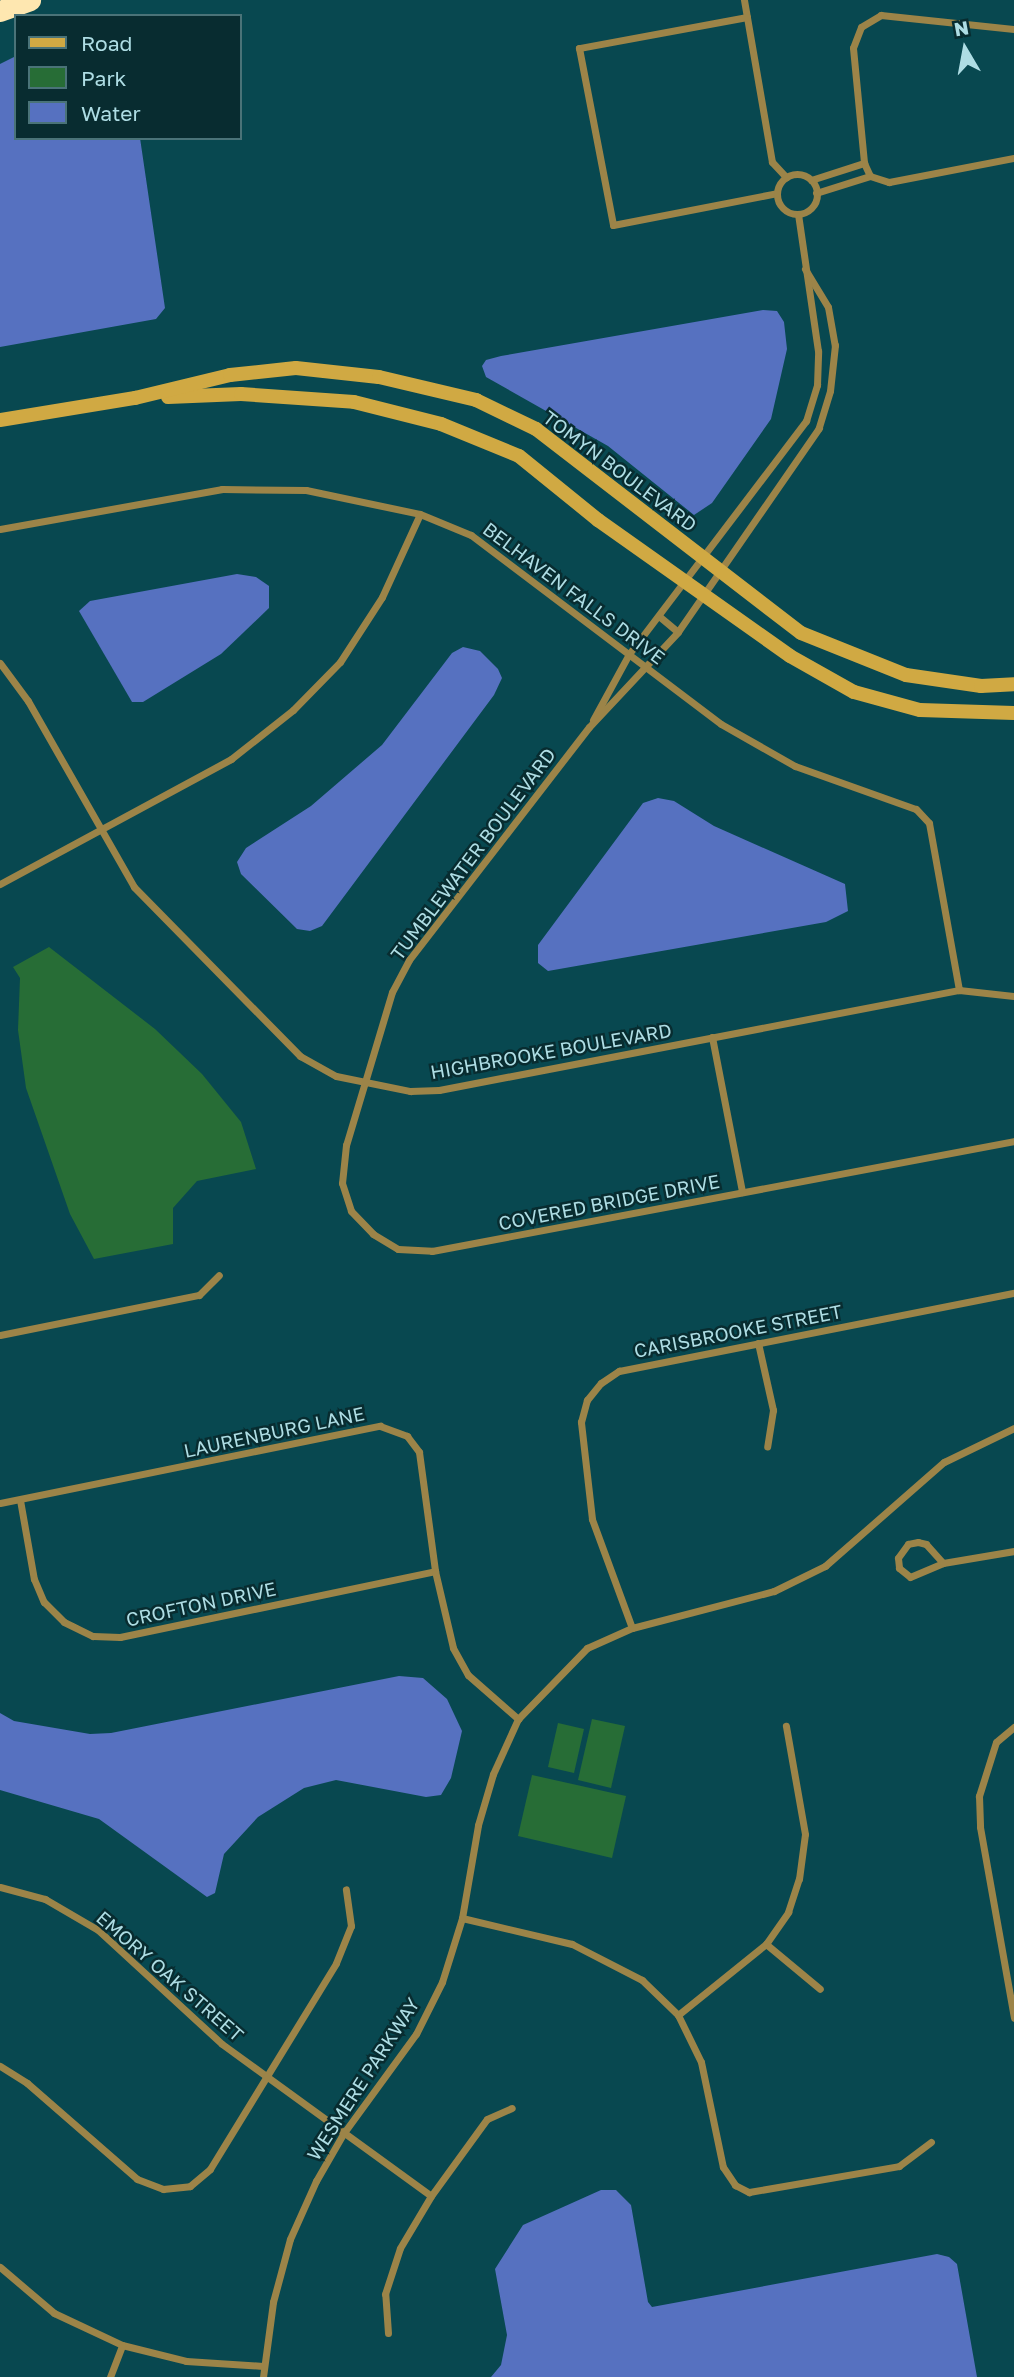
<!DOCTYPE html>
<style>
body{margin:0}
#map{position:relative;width:1014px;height:2377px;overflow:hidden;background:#084850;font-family:"Golos Text",sans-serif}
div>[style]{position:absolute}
.green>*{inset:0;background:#276d36}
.water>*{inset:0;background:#5671c0}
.street>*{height:7px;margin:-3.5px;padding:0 3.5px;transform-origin:3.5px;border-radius:3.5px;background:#9c8448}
.street>.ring{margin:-3.5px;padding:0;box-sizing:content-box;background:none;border:7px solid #9c8448;border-radius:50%}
.secondary>*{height:14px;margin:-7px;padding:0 7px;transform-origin:7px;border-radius:7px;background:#d0a943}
.highway>*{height:21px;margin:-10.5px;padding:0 10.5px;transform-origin:10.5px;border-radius:10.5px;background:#fee7b0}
span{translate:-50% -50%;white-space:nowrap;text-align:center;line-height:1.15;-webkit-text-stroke:5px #082c30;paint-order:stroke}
.street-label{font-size:19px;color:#aedde4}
.legend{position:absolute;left:14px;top:14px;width:228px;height:126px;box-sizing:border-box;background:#082c30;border:2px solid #4a7378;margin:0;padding:9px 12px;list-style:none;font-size:21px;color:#aedde4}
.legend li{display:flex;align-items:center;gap:14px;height:35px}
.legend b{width:35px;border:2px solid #4a7378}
.north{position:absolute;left:930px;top:14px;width:70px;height:70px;-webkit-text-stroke:5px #082c30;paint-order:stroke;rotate:350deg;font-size:19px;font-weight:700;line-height:28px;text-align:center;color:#aedde4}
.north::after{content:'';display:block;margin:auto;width:24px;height:32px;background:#aedde4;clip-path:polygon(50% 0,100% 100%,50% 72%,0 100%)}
</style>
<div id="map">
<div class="green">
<i style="clip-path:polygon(49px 947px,155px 1029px,202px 1074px,241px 1122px,256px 1169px,197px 1181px,173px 1208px,173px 1244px,94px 1259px,70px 1214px,26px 1088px,18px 1030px,20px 978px,13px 967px)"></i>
<i style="clip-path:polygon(592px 1719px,625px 1726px,611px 1788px,578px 1780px)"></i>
<i style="clip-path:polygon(558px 1723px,584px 1729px,574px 1773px,548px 1767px)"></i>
<i style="clip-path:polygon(532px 1775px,626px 1796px,612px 1858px,518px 1836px)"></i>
</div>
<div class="water">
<i style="clip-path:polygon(16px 56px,16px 138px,140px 138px,165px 308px,156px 319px,0 347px,0 64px)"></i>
<i style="clip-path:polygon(763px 310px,777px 311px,784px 322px,787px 349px,771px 419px,712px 503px,694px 515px,608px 446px,486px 377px,482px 366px,486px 360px,501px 356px)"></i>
<i style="clip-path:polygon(237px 574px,256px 577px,269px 586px,269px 608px,221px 654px,143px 702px,132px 702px,79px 611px,90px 601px)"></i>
<i style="clip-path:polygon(463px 647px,480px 651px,498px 669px,502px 678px,494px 695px,322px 926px,310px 931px,297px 929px,241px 874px,237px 862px,246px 848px,311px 806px,382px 745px,452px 653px)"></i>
<i style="clip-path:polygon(658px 798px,674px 801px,714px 826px,845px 884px,848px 911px,826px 922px,548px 971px,538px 963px,538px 945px,643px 803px)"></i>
<i style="clip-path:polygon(399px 1676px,423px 1678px,447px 1699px,462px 1731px,451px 1778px,441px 1795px,426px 1797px,336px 1780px,304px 1788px,258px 1817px,224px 1854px,215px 1893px,207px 1897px,99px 1819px,0 1790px,0 1713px,14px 1721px,90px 1734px,111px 1733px)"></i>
<i style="clip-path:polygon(601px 2190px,616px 2190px,631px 2205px,648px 2302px,652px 2307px,937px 2254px,949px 2257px,957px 2264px,977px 2377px,491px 2377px,501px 2365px,507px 2335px,495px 2269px,523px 2225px)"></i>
</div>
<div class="street">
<i style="left:744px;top:0;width:164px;rotate:80.2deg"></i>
<i style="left:772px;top:162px;width:21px;rotate:47deg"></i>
<i style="left:747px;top:17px;width:171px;rotate:169.5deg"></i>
<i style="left:579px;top:48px;width:180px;rotate:79.1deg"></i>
<i style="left:613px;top:225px;width:167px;rotate:-11deg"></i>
<i style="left:1014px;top:29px;width:134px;rotate:-174deg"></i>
<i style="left:881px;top:15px;width:23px;rotate:149deg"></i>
<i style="left:861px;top:27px;width:22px;rotate:111deg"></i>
<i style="left:853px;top:48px;width:116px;rotate:84.5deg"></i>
<i style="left:864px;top:163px;width:14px;rotate:65deg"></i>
<i style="left:870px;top:176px;width:20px;rotate:18deg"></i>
<i style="left:889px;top:182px;width:127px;rotate:-10.9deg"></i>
<i class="ring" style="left:777px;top:174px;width:33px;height:33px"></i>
<i style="left:811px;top:180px;width:56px;rotate:-17.8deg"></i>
<i style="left:816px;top:193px;width:57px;rotate:-17.5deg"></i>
<i style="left:805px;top:269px;width:44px;rotate:58.8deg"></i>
<i style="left:828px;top:307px;width:39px;rotate:80deg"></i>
<i style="left:835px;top:345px;width:46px;rotate:96.2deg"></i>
<i style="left:830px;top:391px;width:39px;rotate:107deg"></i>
<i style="left:819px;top:428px;width:248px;rotate:124.7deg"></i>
<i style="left:678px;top:632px;width:130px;rotate:133.1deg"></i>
<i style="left:589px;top:727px;width:294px;rotate:127.7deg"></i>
<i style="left:409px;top:960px;width:36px;rotate:118deg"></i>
<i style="left:392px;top:992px;width:160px;rotate:106.7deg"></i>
<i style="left:346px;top:1145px;width:38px;rotate:96deg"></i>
<i style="left:342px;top:1183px;width:29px;rotate:72deg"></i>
<i style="left:351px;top:1211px;width:32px;rotate:46deg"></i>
<i style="left:373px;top:1234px;width:29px;rotate:31deg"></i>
<i style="left:398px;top:1249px;width:34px;rotate:3deg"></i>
<i style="left:432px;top:1251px;width:592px;rotate:-10.7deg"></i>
<i style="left:0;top:529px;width:226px;rotate:-10.2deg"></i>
<i style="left:222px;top:489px;width:84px;rotate:0.7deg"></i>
<i style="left:306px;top:490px;width:116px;rotate:11.9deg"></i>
<i style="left:420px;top:514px;width:55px;rotate:22.4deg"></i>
<i style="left:471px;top:535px;width:313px;rotate:37.1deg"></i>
<i style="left:721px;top:724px;width:85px;rotate:29.6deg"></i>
<i style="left:795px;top:766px;width:128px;rotate:19.6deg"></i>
<i style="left:916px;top:809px;width:19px;rotate:47deg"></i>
<i style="left:929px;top:823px;width:170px;rotate:79.8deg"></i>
<i style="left:660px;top:617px;width:23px;rotate:40deg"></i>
<i style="left:0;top:663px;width:47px;rotate:53.6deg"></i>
<i style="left:28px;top:701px;width:214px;rotate:60.3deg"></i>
<i style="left:134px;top:887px;width:237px;rotate:45.5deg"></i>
<i style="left:300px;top:1056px;width:41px;rotate:29.1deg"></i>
<i style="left:336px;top:1076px;width:76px;rotate:11.5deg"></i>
<i style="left:410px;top:1091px;width:29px;rotate:-2deg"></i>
<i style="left:439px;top:1090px;width:530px;rotate:-10.89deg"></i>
<i style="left:959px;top:990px;width:55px;rotate:6.2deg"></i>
<i style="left:593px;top:720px;width:75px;rotate:-61.4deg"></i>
<i style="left:629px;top:654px;width:293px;rotate:-52.8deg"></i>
<i style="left:806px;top:421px;width:38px;rotate:-73deg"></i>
<i style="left:817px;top:385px;width:34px;rotate:-88deg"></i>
<i style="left:818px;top:351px;width:138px;rotate:-98.3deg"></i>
<i style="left:0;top:884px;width:263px;rotate:-28.4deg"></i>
<i style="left:231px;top:759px;width:79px;rotate:-38.3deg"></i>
<i style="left:293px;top:710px;width:67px;rotate:-45.6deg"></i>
<i style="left:340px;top:662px;width:77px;rotate:-57.1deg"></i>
<i style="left:382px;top:597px;width:91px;rotate:-65.4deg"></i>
<i style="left:712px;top:1037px;width:158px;rotate:79deg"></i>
<i style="left:0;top:1335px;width:203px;rotate:-11.4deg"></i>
<i style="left:199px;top:1295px;width:28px;rotate:-45deg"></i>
<i style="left:758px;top:1343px;width:69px;rotate:77.4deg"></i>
<i style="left:773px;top:1410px;width:37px;rotate:99deg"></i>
<i style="left:20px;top:1500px;width:80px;rotate:80deg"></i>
<i style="left:34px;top:1579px;width:25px;rotate:67deg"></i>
<i style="left:44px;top:1602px;width:28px;rotate:45deg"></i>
<i style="left:64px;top:1622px;width:32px;rotate:26deg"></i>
<i style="left:93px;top:1636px;width:27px;rotate:2deg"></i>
<i style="left:120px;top:1637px;width:322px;rotate:-11.8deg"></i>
<i style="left:0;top:1503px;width:388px;rotate:-11.5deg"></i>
<i style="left:380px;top:1426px;width:29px;rotate:20deg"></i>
<i style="left:407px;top:1436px;width:20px;rotate:53deg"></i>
<i style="left:419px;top:1452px;width:120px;rotate:82.3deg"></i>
<i style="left:435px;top:1571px;width:79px;rotate:76.8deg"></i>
<i style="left:453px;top:1648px;width:31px;rotate:61deg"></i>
<i style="left:468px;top:1675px;width:67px;rotate:41.3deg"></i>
<i style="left:943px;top:1563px;width:25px;rotate:-132deg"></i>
<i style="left:926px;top:1544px;width:8px;rotate:-166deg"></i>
<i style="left:918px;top:1542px;width:10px;rotate:169deg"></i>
<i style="left:908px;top:1544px;width:17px;rotate:126deg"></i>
<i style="left:898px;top:1558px;width:10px;rotate:84deg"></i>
<i style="left:899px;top:1568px;width:14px;rotate:39deg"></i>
<i style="left:910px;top:1577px;width:36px;rotate:-23deg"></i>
<i style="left:943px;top:1563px;width:72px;rotate:-9.6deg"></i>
<i style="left:632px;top:1628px;width:116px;rotate:-110.2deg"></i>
<i style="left:592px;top:1519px;width:98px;rotate:-96.5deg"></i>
<i style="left:581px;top:1422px;width:23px;rotate:-75deg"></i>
<i style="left:587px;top:1400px;width:22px;rotate:-51deg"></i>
<i style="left:601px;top:1383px;width:22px;rotate:-34deg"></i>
<i style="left:619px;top:1371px;width:403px;rotate:-11.2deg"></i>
<i style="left:1014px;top:1727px;width:23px;rotate:140deg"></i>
<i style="left:996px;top:1742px;width:57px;rotate:107.5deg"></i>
<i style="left:979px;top:1796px;width:31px;rotate:88deg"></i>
<i style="left:980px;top:1827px;width:194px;rotate:79.9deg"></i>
<i style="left:0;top:1887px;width:47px;rotate:14.9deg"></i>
<i style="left:45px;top:1899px;width:61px;rotate:30.3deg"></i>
<i style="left:98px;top:1930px;width:168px;rotate:42.6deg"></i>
<i style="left:222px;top:2044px;width:258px;rotate:36deg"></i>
<i style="left:462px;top:1918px;width:113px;rotate:13.3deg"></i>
<i style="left:572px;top:1944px;width:79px;rotate:27.2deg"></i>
<i style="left:642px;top:1980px;width:50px;rotate:44.2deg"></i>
<i style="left:678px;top:2015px;width:52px;rotate:63.9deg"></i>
<i style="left:701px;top:2062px;width:107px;rotate:78.2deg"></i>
<i style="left:723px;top:2167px;width:22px;rotate:56deg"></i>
<i style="left:735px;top:2185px;width:16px;rotate:27deg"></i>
<i style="left:749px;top:2192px;width:152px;rotate:-9.8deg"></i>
<i style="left:899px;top:2166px;width:40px;rotate:-37deg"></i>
<i style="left:766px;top:1944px;width:70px;rotate:39.8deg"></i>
<i style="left:678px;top:2015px;width:113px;rotate:-38.9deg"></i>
<i style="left:766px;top:1944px;width:39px;rotate:-55deg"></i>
<i style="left:788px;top:1912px;width:35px;rotate:-72deg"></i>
<i style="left:799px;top:1879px;width:45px;rotate:-82.4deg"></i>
<i style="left:805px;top:1834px;width:110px;rotate:-100deg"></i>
<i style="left:0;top:2066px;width:32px;rotate:32deg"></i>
<i style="left:27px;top:2083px;width:146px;rotate:41.1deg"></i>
<i style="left:137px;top:2179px;width:28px;rotate:21deg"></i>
<i style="left:163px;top:2189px;width:27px;rotate:-6deg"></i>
<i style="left:190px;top:2186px;width:26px;rotate:-40deg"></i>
<i style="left:210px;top:2169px;width:241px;rotate:-58.5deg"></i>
<i style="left:336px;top:1963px;width:40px;rotate:-68deg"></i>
<i style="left:351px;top:1926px;width:37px;rotate:-98deg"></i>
<i style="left:0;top:2267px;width:71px;rotate:40.4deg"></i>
<i style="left:54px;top:2313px;width:75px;rotate:25.2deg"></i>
<i style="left:122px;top:2345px;width:66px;rotate:14deg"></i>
<i style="left:186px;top:2361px;width:77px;rotate:3.7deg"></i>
<i style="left:388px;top:2333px;width:39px;rotate:-94deg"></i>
<i style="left:385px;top:2294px;width:48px;rotate:-71.9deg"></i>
<i style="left:400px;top:2248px;width:61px;rotate:-59.2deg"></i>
<i style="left:431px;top:2196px;width:95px;rotate:-54deg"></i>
<i style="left:487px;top:2119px;width:27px;rotate:-24deg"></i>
<i style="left:110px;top:2377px;width:34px;rotate:-69deg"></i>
<i style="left:263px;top:2377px;width:76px;rotate:-82.4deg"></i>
<i style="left:273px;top:2302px;width:65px;rotate:-74.9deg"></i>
<i style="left:290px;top:2239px;width:64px;rotate:-65.9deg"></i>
<i style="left:316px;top:2181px;width:54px;rotate:-60.1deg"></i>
<i style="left:343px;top:2134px;width:124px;rotate:-53.9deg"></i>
<i style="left:416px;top:2034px;width:58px;rotate:-63.4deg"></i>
<i style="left:442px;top:1982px;width:67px;rotate:-72.6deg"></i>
<i style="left:462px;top:1918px;width:94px;rotate:-80.2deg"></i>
<i style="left:478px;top:1825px;width:53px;rotate:-73.6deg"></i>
<i style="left:493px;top:1774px;width:60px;rotate:-65.6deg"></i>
<i style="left:518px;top:1719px;width:99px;rotate:-45.8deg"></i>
<i style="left:587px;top:1648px;width:49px;rotate:-24deg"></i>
<i style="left:632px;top:1628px;width:147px;rotate:-14.6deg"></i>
<i style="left:774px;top:1591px;width:57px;rotate:-26.1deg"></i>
<i style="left:825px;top:1566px;width:158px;rotate:-41.2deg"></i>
<i style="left:944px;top:1462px;width:78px;rotate:-25.9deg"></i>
</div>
<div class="secondary">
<i style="left:168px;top:397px;width:73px;rotate:-2.4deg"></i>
<i style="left:241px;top:394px;width:113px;rotate:4deg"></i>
<i style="left:354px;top:402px;width:90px;rotate:14.2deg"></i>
<i style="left:441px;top:424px;width:84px;rotate:22.3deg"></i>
<i style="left:519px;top:456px;width:102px;rotate:39deg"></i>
<i style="left:598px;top:520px;width:235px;rotate:35.3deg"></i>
<i style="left:790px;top:656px;width:73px;rotate:29.4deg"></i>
<i style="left:854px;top:692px;width:68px;rotate:15.3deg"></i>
<i style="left:920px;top:710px;width:94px;rotate:1.8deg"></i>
<i style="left:0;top:420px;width:137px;rotate:-9.3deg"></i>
<i style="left:135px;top:398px;width:98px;rotate:-13.6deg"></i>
<i style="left:230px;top:375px;width:66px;rotate:-6.1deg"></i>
<i style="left:296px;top:368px;width:83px;rotate:6.2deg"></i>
<i style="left:379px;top:377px;width:100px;rotate:13.3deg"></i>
<i style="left:476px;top:400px;width:67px;rotate:25.8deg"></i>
<i style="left:536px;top:429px;width:334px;rotate:37.6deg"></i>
<i style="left:801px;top:633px;width:113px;rotate:21.8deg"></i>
<i style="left:906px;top:675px;width:76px;rotate:8.3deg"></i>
<i style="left:981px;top:686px;width:33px;rotate:-3deg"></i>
</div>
<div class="highway">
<i style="left:0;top:11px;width:32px;rotate:-20deg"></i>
</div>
<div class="street-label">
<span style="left:620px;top:471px;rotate:37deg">TOMYN BOULEVARD</span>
<span style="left:574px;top:593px;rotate:37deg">BELHAVEN FALLS DRIVE</span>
<span style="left:473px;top:854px;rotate:-53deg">TUMBLEWATER BOULEVARD</span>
<span style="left:551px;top:1051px;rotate:-10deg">HIGHBROOKE BOULEVARD</span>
<span style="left:609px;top:1202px;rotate:-11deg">COVERED BRIDGE DRIVE</span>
<span style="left:738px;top:1331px;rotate:-11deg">CARISBROOKE STREET</span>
<span style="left:274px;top:1432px;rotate:-12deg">LAURENBURG LANE</span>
<span style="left:201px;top:1604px;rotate:-12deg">CROFTON DRIVE</span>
<span style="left:170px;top:1976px;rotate:41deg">EMORY OAK STREET</span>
<span style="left:363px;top:2079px;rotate:-57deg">WESMERE PARKWAY</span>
</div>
<ul class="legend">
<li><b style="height:9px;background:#d0a943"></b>Road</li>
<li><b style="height:19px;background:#276d36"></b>Park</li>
<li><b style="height:19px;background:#5671c0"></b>Water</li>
</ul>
<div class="north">N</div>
</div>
